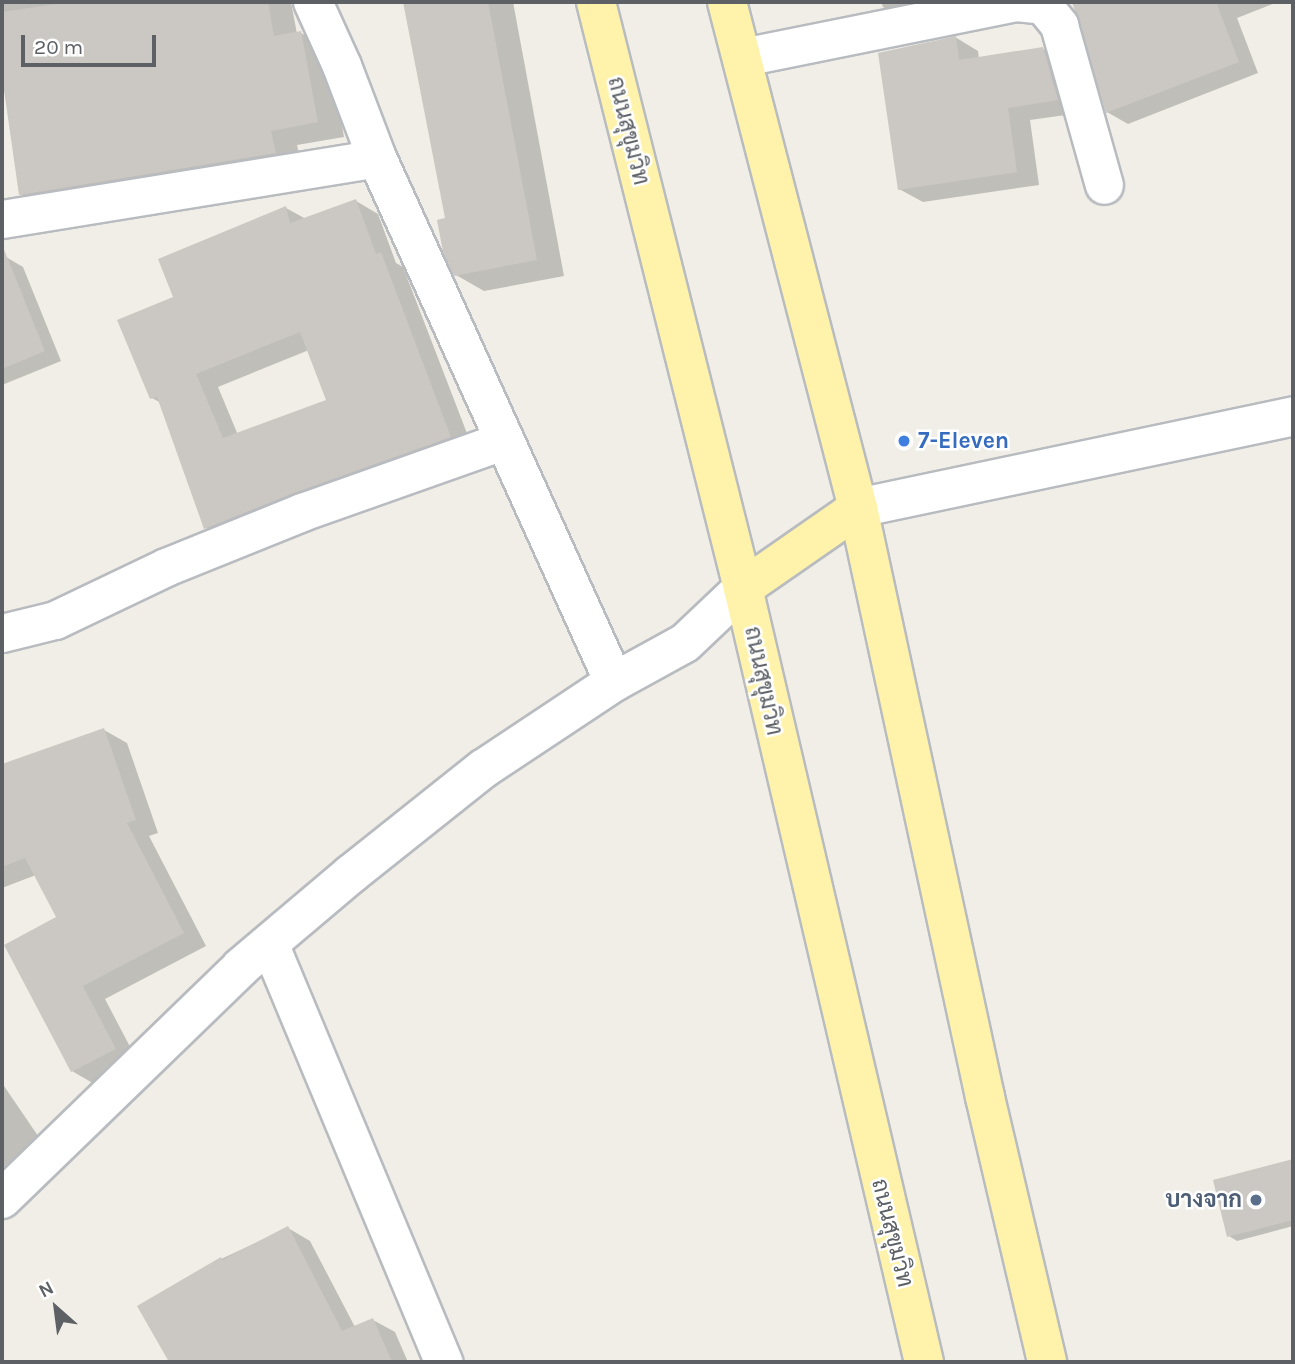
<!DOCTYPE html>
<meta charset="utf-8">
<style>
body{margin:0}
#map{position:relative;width:1295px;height:1364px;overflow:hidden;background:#f0eee6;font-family:Karla,Sarabun,sans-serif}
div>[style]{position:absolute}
.shadow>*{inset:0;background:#0003}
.building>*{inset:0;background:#cbc8c3}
.roads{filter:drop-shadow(2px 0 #b8bbbf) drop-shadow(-2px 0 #b8bbbf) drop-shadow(0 2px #b8bbbf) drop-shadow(0 -2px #b8bbbf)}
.minor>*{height:37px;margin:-18.5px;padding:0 18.5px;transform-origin:18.5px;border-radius:18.5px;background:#fff}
.tertiary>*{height:38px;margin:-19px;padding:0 19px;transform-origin:19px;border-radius:19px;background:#fff}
.primary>*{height:38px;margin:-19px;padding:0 19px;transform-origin:19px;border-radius:19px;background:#fff3ab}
.dots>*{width:19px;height:19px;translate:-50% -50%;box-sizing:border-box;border:4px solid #fff;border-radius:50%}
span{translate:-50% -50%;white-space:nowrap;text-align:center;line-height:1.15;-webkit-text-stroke:5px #fff;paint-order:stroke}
.street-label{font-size:23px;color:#5d6166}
.shop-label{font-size:23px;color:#366cbe;font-weight:700}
.left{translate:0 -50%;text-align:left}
.service-label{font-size:23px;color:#4e5e75;font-weight:700}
.right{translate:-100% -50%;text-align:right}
.frame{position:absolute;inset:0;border:4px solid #5d6166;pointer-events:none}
.north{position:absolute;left:21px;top:1273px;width:70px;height:70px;-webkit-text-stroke:5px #fff;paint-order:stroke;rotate:332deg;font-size:19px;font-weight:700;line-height:28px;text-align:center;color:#5d6166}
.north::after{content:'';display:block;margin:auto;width:24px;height:32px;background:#5d6166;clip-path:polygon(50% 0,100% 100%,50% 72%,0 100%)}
.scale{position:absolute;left:21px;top:35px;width:135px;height:32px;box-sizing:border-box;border:4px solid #5d6166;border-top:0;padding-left:9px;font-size:21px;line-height:24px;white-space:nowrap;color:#5d6166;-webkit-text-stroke:5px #fff;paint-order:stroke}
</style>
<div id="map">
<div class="shadow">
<i style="clip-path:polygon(2px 2px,291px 2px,297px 34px,301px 33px,328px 48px,344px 137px,297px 145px,302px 168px,47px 209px,21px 194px,6px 92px,2px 92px)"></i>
<i style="clip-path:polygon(406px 2px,513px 2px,564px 276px,484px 291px,456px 275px)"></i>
<i style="clip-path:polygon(881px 2px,980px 2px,903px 18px,883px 7px)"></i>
<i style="clip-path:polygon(1074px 2px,1278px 2px,1237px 18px,1258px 73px,1128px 124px,1107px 112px)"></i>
<i style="clip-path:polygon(955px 37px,978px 51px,979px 59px,1043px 49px,1066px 63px,1080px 113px,1030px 120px,1039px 185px,923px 202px,899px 189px)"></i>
<i style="clip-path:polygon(evenodd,356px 201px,378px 214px,396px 263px,403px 267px,473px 449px,228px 541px,206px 528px,161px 403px,152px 398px,176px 298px,286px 208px,306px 219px,356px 201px,309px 350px,328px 401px,238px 435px,218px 387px,309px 350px)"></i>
<i style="clip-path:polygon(6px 257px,23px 267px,61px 361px,2px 385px,2px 259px)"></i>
<i style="clip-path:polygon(104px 730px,127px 743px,158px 833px,149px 836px,206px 946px,105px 999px,138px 1062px,96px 1085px,72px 1071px,58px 918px,36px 875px,2px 888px,2px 766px)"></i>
<i style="clip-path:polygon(2px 1083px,51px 1155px,2px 1190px)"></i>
<i style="clip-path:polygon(1293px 1161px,1293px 1226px,1237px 1241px,1229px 1236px,1215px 1182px)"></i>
<i style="clip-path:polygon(288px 1228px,310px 1241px,355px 1327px,373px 1320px,395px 1332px,408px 1362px,255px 1362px,245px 1338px,203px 1362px,177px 1362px,168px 1357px,221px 1259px)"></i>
</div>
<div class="building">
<i style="clip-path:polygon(69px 2px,268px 2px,274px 36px,301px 31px,318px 122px,271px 131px,276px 153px,19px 195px,2px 76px,2px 12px)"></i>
<i style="clip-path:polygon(403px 2px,488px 2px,537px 260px,454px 276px,443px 252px,437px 220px,445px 218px)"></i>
<i style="clip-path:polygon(1072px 2px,1216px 2px,1239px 62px,1106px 113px)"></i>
<i style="clip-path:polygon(956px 36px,959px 60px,1043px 47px,1058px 100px,1008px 108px,1017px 172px,898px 190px,878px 53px)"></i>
<i style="clip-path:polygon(evenodd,356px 199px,376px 254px,381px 252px,451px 437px,294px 493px,204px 529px,157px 397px,150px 399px,117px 320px,173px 297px,158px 259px,286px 206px,290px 223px,356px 199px,300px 332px,326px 400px,223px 438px,196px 374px,300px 332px)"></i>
<i style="clip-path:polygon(3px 247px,45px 351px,2px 369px,2px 248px)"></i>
<i style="clip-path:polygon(104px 728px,136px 820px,127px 823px,184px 933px,83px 986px,116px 1049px,71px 1072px,4px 945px,56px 917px,25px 858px,2px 867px,2px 764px)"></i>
<i style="clip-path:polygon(1293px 1159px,1293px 1220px,1227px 1237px,1213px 1180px)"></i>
<i style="clip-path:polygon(288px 1226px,342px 1331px,373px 1318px,392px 1362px,169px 1362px,137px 1306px,221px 1257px,222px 1260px)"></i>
</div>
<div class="roads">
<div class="minor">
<i style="left:743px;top:57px;width:278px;rotate:-11.4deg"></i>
<i style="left:1016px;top:2px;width:27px;rotate:6deg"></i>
<i style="left:1043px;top:5px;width:26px;rotate:51deg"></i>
<i style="left:1059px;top:25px;width:166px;rotate:74.3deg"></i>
<i style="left:2px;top:219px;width:380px;rotate:-9.2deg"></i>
<i style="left:2px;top:633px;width:55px;rotate:-13.8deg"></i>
<i style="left:55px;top:620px;width:123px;rotate:-25.5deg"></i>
<i style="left:166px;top:567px;width:147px;rotate:-22deg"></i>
<i style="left:302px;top:512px;width:215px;rotate:-19.5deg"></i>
<i style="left:269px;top:943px;width:454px;rotate:67.4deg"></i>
</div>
<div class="tertiary">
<i style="left:313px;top:2px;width:70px;rotate:65.6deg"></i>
<i style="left:342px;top:66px;width:98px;rotate:69.2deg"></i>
<i style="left:377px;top:158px;width:575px;rotate:65.66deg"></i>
<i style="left:858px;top:508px;width:445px;rotate:-11.9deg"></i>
<i style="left:2px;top:1199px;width:333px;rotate:-44.1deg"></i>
<i style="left:241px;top:967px;width:144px;rotate:-40.2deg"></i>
<i style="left:351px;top:874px;width:169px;rotate:-38.5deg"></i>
<i style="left:483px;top:769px;width:157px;rotate:-33.6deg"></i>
<i style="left:614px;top:682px;width:81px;rotate:-28.8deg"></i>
<i style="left:685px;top:643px;width:80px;rotate:-43.5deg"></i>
</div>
<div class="primary">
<i style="left:596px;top:2px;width:604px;rotate:75.92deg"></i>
<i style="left:743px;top:588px;width:795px;rotate:76.84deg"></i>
<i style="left:727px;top:2px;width:523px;rotate:75.49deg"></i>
<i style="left:858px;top:508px;width:603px;rotate:77.83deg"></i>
<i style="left:985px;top:1097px;width:272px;rotate:76.8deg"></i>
<i style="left:743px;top:588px;width:140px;rotate:-34.8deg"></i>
</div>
</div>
<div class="dots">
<i style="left:904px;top:441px;background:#3f7fe0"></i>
<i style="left:1256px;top:1200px;background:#5c6f8a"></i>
</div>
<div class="street-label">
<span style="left:628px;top:131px;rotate:76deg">ถนนสุขุมวิท</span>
<span style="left:763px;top:681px;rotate:78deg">ถนนสุขุมวิท</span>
<span style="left:892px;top:1233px;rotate:76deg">ถนนสุขุมวิท</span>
</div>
<div class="shop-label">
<span class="left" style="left:918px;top:441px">7-Eleven</span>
</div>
<div class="service-label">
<span class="right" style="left:1242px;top:1200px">บางจาก</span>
</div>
<div class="frame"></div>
<div class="north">N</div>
<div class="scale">20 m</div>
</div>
